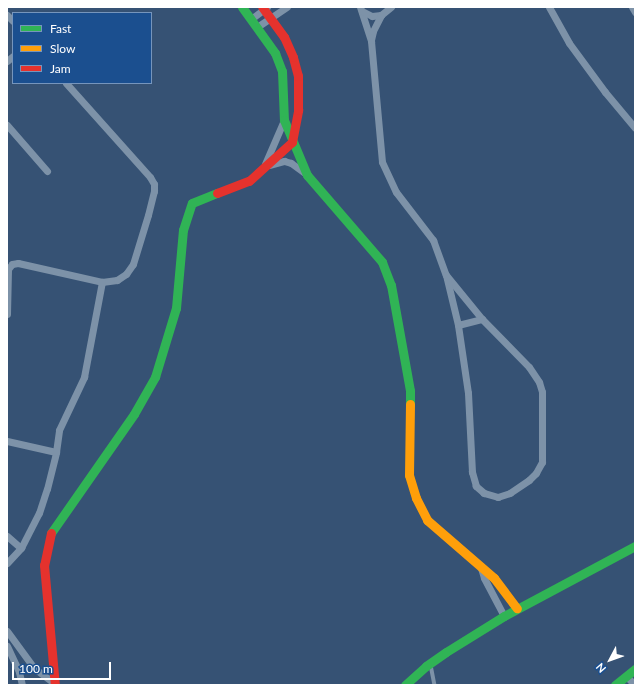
<!DOCTYPE html>
<style>
body{margin:0}
#map{position:relative;width:642px;height:692px;overflow:hidden;background:#365274;font-family:Lato,sans-serif}
div>[style]{position:absolute}
.lane>*{height:3.5px;margin:-1.75px;padding:0 1.75px;transform-origin:1.75px;border-radius:1.75px;background:#7d92a8}
.street>*{height:7px;margin:-3.5px;padding:0 3.5px;transform-origin:3.5px;border-radius:3.5px;background:#7d92a8}
.fast>*{height:9px;margin:-4.5px;padding:0 4.5px;transform-origin:4.5px;border-radius:4.5px;background:#30b455}
.slow>*{height:9px;margin:-4.5px;padding:0 4.5px;transform-origin:4.5px;border-radius:4.5px;background:#ff9f0a}
.jam>*{height:9px;margin:-4.5px;padding:0 4.5px;transform-origin:4.5px;border-radius:4.5px;background:#e5322d}
span{translate:-50% -50%;white-space:nowrap;text-align:center;line-height:1.15;-webkit-text-stroke:3.5px #1b4f8f;paint-order:stroke}
.frame{position:absolute;inset:0;border:8px solid #fff;pointer-events:none}
.legend{position:absolute;left:12px;top:12px;width:140px;height:72px;box-sizing:border-box;background:#1b4f8f;border:1px solid #7695bc;margin:0;padding:5px 7px;list-style:none;font-size:12px;color:#fff}
.legend li{display:flex;align-items:center;gap:8px;height:20px}
.legend b{width:20px;border:1px solid #7695bc}
.north{position:absolute;left:590px;top:640px;width:40px;height:40px;-webkit-text-stroke:3px #1b4f8f;paint-order:stroke;rotate:229deg;font-size:11px;font-weight:700;line-height:16px;text-align:center;color:#fff}
.north::after{content:'';display:block;margin:auto;width:14px;height:18px;background:#fff;clip-path:polygon(50% 0,100% 100%,50% 72%,0 100%)}
.scale{position:absolute;left:12px;top:662px;width:99px;height:18px;box-sizing:border-box;border:2px solid #fff;border-top:0;padding-left:5px;font-size:12px;line-height:14px;white-space:nowrap;color:#fff;-webkit-text-stroke:3px #1b4f8f;paint-order:stroke}
</style>
<div id="map">
<div class="lane">
<i style="left:431px;top:665px;width:20px;rotate:79deg"></i>
</div>
<div class="street">
<i style="left:360px;top:7px;width:36px;rotate:72deg"></i>
<i style="left:371px;top:41px;width:121px;rotate:84.8deg"></i>
<i style="left:382px;top:162px;width:33px;rotate:65deg"></i>
<i style="left:396px;top:192px;width:61px;rotate:52.4deg"></i>
<i style="left:433px;top:240px;width:37px;rotate:70deg"></i>
<i style="left:549px;top:7px;width:41px;rotate:60.9deg"></i>
<i style="left:569px;top:43px;width:61px;rotate:53.7deg"></i>
<i style="left:605px;top:92px;width:47px;rotate:50.2deg"></i>
<i style="left:632px;top:7px;width:6px;rotate:59deg"></i>
<i style="left:362px;top:11px;width:11px;rotate:27deg"></i>
<i style="left:372px;top:16px;width:9px;rotate:-6deg"></i>
<i style="left:7px;top:15px;width:8px;rotate:45deg"></i>
<i style="left:251px;top:19px;width:20px;rotate:-37deg"></i>
<i style="left:257px;top:27px;width:36px;rotate:-34deg"></i>
<i style="left:371px;top:40px;width:9px;rotate:-77deg"></i>
<i style="left:373px;top:31px;width:18px;rotate:-63deg"></i>
<i style="left:381px;top:15px;width:13px;rotate:-39deg"></i>
<i style="left:7px;top:61px;width:8px;rotate:-40deg"></i>
<i style="left:7px;top:125px;width:61px;rotate:49deg"></i>
<i style="left:265px;top:164px;width:48px;rotate:-66.6deg"></i>
<i style="left:269px;top:165px;width:16px;rotate:-15deg"></i>
<i style="left:284px;top:161px;width:7px;rotate:16deg"></i>
<i style="left:291px;top:163px;width:19px;rotate:36deg"></i>
<i style="left:446px;top:275px;width:57px;rotate:50.7deg"></i>
<i style="left:482px;top:319px;width:67px;rotate:45.6deg"></i>
<i style="left:529px;top:367px;width:18px;rotate:56deg"></i>
<i style="left:539px;top:382px;width:10px;rotate:73deg"></i>
<i style="left:542px;top:392px;width:70px;rotate:90deg"></i>
<i style="left:542px;top:462px;width:13px;rotate:119deg"></i>
<i style="left:536px;top:473px;width:10px;rotate:135deg"></i>
<i style="left:529px;top:480px;width:23px;rotate:146deg"></i>
<i style="left:510px;top:493px;width:13px;rotate:162deg"></i>
<i style="left:498px;top:497px;width:15px;rotate:-164deg"></i>
<i style="left:484px;top:493px;width:11px;rotate:-139deg"></i>
<i style="left:476px;top:486px;width:15px;rotate:-106deg"></i>
<i style="left:472px;top:472px;width:79px;rotate:-92.9deg"></i>
<i style="left:468px;top:393px;width:69px;rotate:-98.4deg"></i>
<i style="left:458px;top:325px;width:51px;rotate:-103.5deg"></i>
<i style="left:7px;top:314px;width:45px;rotate:-88.7deg"></i>
<i style="left:8px;top:269px;width:6px;rotate:-51deg"></i>
<i style="left:12px;top:264px;width:6px;rotate:-9deg"></i>
<i style="left:18px;top:263px;width:86px;rotate:12.7deg"></i>
<i style="left:102px;top:282px;width:15px;rotate:-8deg"></i>
<i style="left:117px;top:280px;width:11px;rotate:-34deg"></i>
<i style="left:126px;top:274px;width:12px;rotate:-55deg"></i>
<i style="left:133px;top:264px;width:51px;rotate:-73deg"></i>
<i style="left:148px;top:215px;width:25px;rotate:-76deg"></i>
<i style="left:154px;top:191px;width:7px;rotate:-90deg"></i>
<i style="left:154px;top:184px;width:8px;rotate:-120deg"></i>
<i style="left:150px;top:177px;width:126px;rotate:-131.8deg"></i>
<i style="left:458px;top:325px;width:25px;rotate:-14deg"></i>
<i style="left:7px;top:441px;width:50px;rotate:12.7deg"></i>
<i style="left:7px;top:536px;width:18px;rotate:41deg"></i>
<i style="left:7px;top:563px;width:21px;rotate:-47deg"></i>
<i style="left:21px;top:548px;width:39px;rotate:-63deg"></i>
<i style="left:39px;top:513px;width:25px;rotate:-72deg"></i>
<i style="left:47px;top:489px;width:38px;rotate:-76deg"></i>
<i style="left:56px;top:452px;width:22px;rotate:-82deg"></i>
<i style="left:59px;top:430px;width:59px;rotate:-64.7deg"></i>
<i style="left:84px;top:377px;width:97px;rotate:-79.3deg"></i>
<i style="left:481px;top:568px;width:10px;rotate:73deg"></i>
<i style="left:484px;top:578px;width:43px;rotate:62.2deg"></i>
<i style="left:7px;top:631px;width:46px;rotate:53.9deg"></i>
<i style="left:34px;top:668px;width:26px;rotate:37deg"></i>
<i style="left:7px;top:646px;width:29px;rotate:65deg"></i>
<i style="left:19px;top:672px;width:13px;rotate:77deg"></i>
<i style="left:626px;top:676px;width:13px;rotate:45deg"></i>
</div>
<div class="fast">
<i style="left:242px;top:7px;width:57px;rotate:54.3deg"></i>
<i style="left:275px;top:53px;width:19px;rotate:69deg"></i>
<i style="left:282px;top:71px;width:49px;rotate:87.7deg"></i>
<i style="left:284px;top:120px;width:60px;rotate:67.3deg"></i>
<i style="left:307px;top:175px;width:115px;rotate:49.2deg"></i>
<i style="left:382px;top:262px;width:25px;rotate:69deg"></i>
<i style="left:391px;top:285px;width:108px;rotate:79.8deg"></i>
<i style="left:410px;top:391px;width:13px;rotate:90deg"></i>
<i style="left:51px;top:533px;width:145px;rotate:-55.1deg"></i>
<i style="left:134px;top:414px;width:43px;rotate:-60.4deg"></i>
<i style="left:155px;top:377px;width:72px;rotate:-73.1deg"></i>
<i style="left:176px;top:308px;width:78px;rotate:-84.9deg"></i>
<i style="left:183px;top:230px;width:28px;rotate:-72deg"></i>
<i style="left:192px;top:203px;width:27px;rotate:-22deg"></i>
<i style="left:405px;top:685px;width:28px;rotate:-42deg"></i>
<i style="left:426px;top:666px;width:24px;rotate:-35deg"></i>
<i style="left:446px;top:652px;width:68px;rotate:-31.8deg"></i>
<i style="left:504px;top:616px;width:149px;rotate:-28.1deg"></i>
<i style="left:615px;top:685px;width:26px;rotate:-39deg"></i>
</div>
<div class="slow">
<i style="left:410px;top:404px;width:71px;rotate:90.8deg"></i>
<i style="left:409px;top:475px;width:24px;rotate:73deg"></i>
<i style="left:416px;top:498px;width:25px;rotate:63deg"></i>
<i style="left:427px;top:520px;width:89px;rotate:40.9deg"></i>
<i style="left:494px;top:578px;width:38px;rotate:53deg"></i>
</div>
<div class="jam">
<i style="left:217px;top:193px;width:34px;rotate:-21deg"></i>
<i style="left:249px;top:181px;width:58px;rotate:-42.2deg"></i>
<i style="left:292px;top:142px;width:33px;rotate:-79deg"></i>
<i style="left:298px;top:110px;width:34px;rotate:-90deg"></i>
<i style="left:298px;top:76px;width:20px;rotate:-105deg"></i>
<i style="left:293px;top:57px;width:22px;rotate:-114deg"></i>
<i style="left:284px;top:37px;width:37px;rotate:-126deg"></i>
<i style="left:51px;top:533px;width:33px;rotate:102deg"></i>
<i style="left:44px;top:565px;width:121px;rotate:84.8deg"></i>
</div>
<div class="frame"></div>
<ul class="legend">
<li><b style="height:5px;background:#30b455"></b>Fast</li>
<li><b style="height:5px;background:#ff9f0a"></b>Slow</li>
<li><b style="height:5px;background:#e5322d"></b>Jam</li>
</ul>
<div class="north">N</div>
<div class="scale">100 m</div>
</div>
